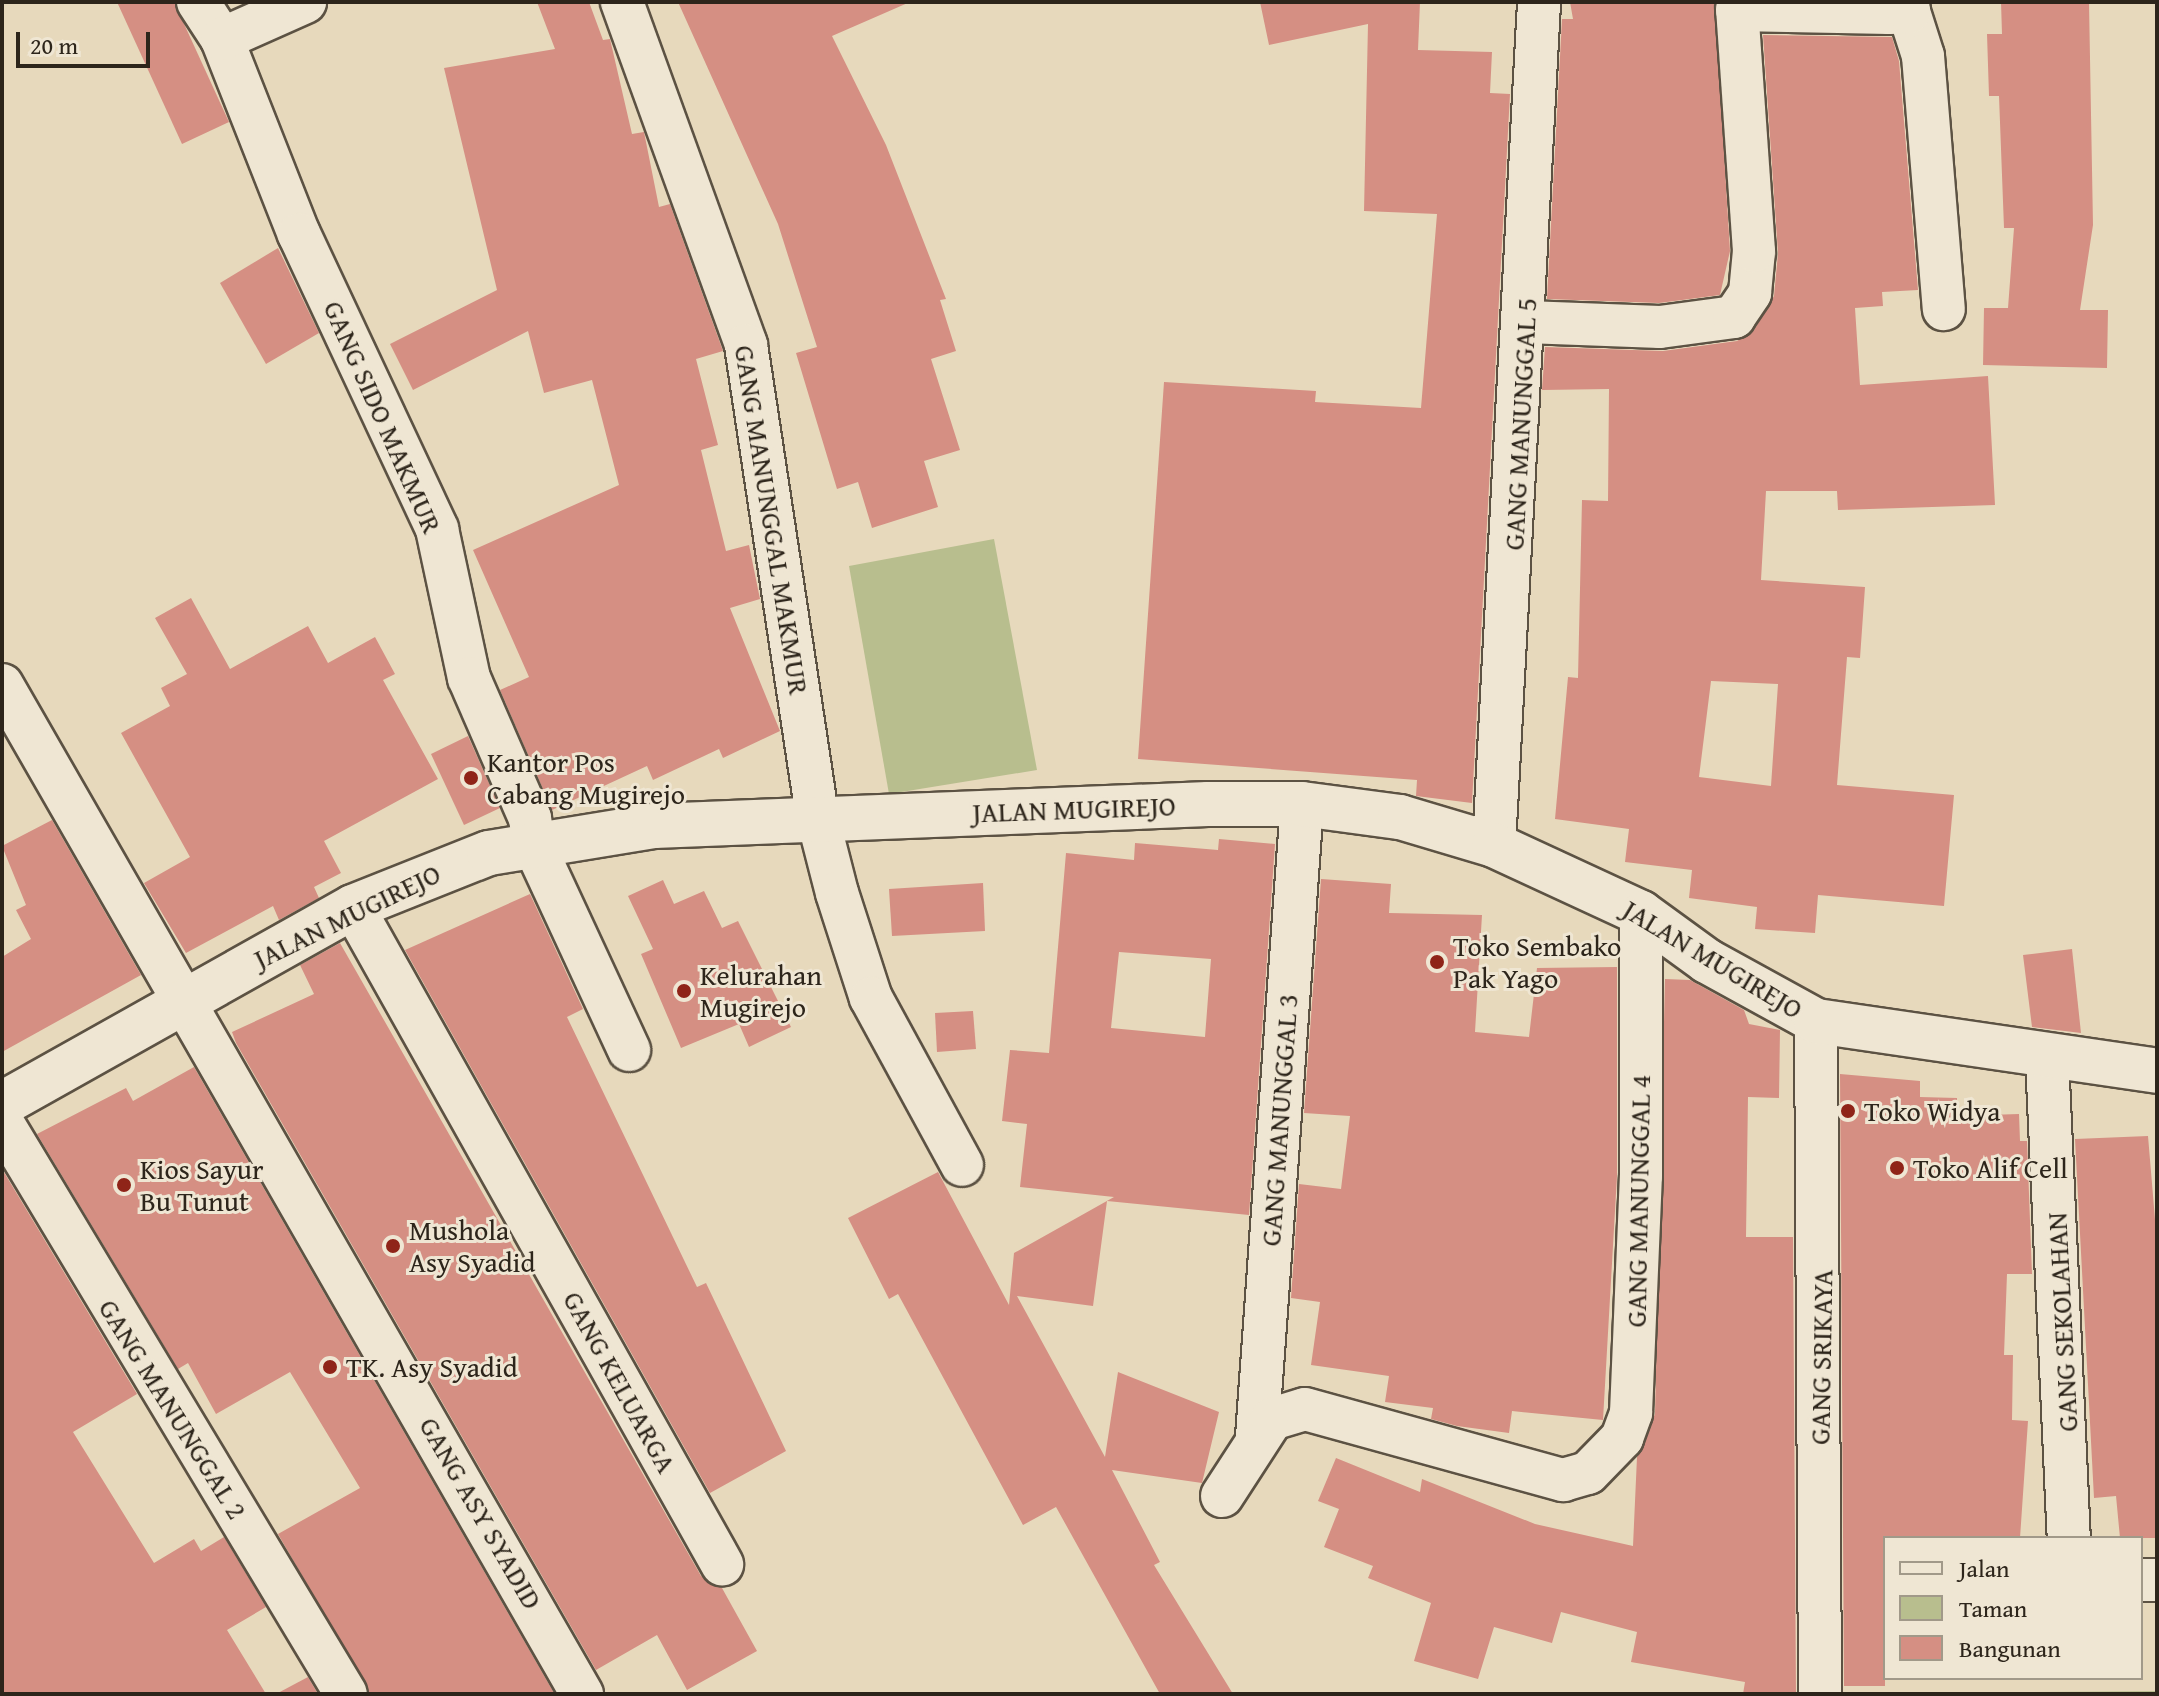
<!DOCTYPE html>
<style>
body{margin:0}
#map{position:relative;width:2159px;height:1696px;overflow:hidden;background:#e7d9bc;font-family:"Gentium Book Plus",serif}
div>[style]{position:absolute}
.green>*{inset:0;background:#b8be8e}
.building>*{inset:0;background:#d58f83}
.roads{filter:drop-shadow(2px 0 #5c5243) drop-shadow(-2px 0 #5c5243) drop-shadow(0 2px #5c5243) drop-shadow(0 -2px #5c5243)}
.minor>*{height:42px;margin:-21px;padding:0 21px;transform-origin:21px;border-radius:21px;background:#efe6d3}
.tertiary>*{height:44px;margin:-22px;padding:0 22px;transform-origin:22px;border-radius:22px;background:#efe6d3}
.dots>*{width:22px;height:22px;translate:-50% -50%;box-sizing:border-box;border:4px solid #efe6d3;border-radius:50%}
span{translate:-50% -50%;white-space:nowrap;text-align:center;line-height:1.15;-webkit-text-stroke:6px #efe6d3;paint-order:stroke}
.street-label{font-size:28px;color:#2d251b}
.poi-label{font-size:28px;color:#2d251b}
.left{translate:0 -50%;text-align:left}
.frame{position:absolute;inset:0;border:4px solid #2d251b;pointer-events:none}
.legend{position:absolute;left:1883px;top:1536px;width:260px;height:144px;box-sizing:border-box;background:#efe6d3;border:2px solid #a19989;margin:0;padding:10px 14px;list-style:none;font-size:24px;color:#2d251b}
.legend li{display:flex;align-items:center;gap:16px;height:40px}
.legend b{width:40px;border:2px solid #a19989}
.scale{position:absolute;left:16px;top:32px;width:134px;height:36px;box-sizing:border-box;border:4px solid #2d251b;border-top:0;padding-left:10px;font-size:24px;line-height:28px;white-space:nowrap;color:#2d251b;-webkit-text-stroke:6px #efe6d3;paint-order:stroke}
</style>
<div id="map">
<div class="green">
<i style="clip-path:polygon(994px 539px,1037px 770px,889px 794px,849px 566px)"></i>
<i style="clip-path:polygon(2157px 1691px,2157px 1694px,2034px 1694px,2034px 1692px)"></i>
</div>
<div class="building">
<i style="clip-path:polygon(117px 2px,174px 2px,229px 122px,182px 144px)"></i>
<i style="clip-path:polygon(537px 2px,589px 2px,603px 40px,610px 39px,632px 134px,644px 132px,659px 207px,670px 204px,723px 351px,696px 359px,718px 445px,701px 450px,726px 551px,749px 545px,760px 599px,730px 608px,780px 731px,723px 758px,719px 749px,653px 780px,647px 766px,552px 810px,500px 690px,529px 677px,473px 550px,619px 485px,592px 380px,544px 393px,528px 331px,413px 390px,390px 344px,497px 290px,444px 68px,555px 49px)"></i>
<i style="clip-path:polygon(678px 2px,910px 2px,832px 36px,886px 145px,946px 299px,940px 300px,956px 351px,931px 359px,960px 450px,924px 461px,938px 507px,872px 528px,858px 482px,837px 489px,796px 353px,817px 347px,778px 224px)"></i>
<i style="clip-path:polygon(1260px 2px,1420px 2px,1418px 50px,1492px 52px,1490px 93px,1510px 94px,1472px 803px,1416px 796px,1417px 780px,1138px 759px,1164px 382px,1316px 391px,1315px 402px,1421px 408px,1437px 214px,1364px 211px,1368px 24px,1269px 45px)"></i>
<i style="clip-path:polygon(1570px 2px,1715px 2px,1730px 251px,1720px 295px,1659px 303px,1547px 299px,1562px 19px,1573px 19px)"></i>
<i style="clip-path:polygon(2001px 2px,2089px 2px,2093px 225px,2080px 310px,2108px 310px,2107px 368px,1983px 365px,1984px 308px,2008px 308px,2014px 228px,2004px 228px,1999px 96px,1989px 96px,1987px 34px,2002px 34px)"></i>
<i style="clip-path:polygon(evenodd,1763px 35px,1892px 37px,1899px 61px,1918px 290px,1882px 292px,1883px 306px,1855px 308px,1860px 385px,1988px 376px,1995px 505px,1838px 510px,1837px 491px,1766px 491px,1761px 580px,1865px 587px,1860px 658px,1847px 657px,1837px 785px,1954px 795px,1944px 906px,1818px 895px,1815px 933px,1755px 929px,1757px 907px,1689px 898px,1692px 870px,1625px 862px,1629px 829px,1555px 819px,1568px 677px,1578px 678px,1582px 500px,1608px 501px,1609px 389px,1542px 390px,1545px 347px,1663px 351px,1737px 341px,1754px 330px,1774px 296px,1778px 253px,1763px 35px,1711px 681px,1778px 684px,1771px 786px,1699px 777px,1711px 681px)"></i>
<i style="clip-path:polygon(278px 248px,319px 333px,266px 364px,220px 283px)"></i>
<i style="clip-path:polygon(191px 598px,230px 669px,308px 626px,328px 663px,375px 637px,395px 674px,383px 680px,438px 779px,324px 841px,341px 873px,314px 887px,319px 898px,279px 920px,273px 906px,186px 953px,144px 883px,190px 857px,121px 733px,170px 706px,161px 688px,187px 674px,155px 618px)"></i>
<i style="clip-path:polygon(468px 736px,500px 808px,464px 825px,431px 754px)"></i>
<i style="clip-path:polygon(52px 820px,141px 975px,2px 1052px,2px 957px,31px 939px,16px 910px,26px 905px,2px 846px)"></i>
<i style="clip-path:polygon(evenodd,1219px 839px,1275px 844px,1249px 1215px,1107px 1201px,1093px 1306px,1017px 1296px,1105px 1457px,1118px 1372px,1219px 1412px,1202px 1483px,1112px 1470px,1160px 1562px,1154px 1565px,1233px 1694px,1160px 1694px,1056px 1507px,1023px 1525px,898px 1294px,889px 1299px,848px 1218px,938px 1172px,1009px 1305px,1014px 1253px,1114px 1197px,1020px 1187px,1027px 1124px,1002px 1121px,1010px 1050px,1049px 1053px,1066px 853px,1134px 860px,1135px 843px,1218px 850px,1219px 839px,1119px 952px,1211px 959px,1205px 1037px,1111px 1028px,1119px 952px)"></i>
<i style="clip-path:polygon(1321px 879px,1391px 884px,1389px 913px,1482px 915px,1475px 1032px,1529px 1037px,1537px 968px,1617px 967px,1617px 1176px,1603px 1420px,1512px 1411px,1509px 1433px,1457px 1426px,1431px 1419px,1433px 1408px,1385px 1402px,1389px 1376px,1311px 1365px,1320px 1302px,1291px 1298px,1299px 1184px,1341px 1189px,1350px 1116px,1304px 1113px)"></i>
<i style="clip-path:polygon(663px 880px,674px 904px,704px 891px,722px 928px,738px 921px,791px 1027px,749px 1047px,739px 1024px,681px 1048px,641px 954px,653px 949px,628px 896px)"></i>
<i style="clip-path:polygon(983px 883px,985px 931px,892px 936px,889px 889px)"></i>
<i style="clip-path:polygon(530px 894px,583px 1009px,567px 1017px,697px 1287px,706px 1283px,786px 1451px,710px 1493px,405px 950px)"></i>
<i style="clip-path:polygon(340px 943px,701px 1576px,722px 1588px,757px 1651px,687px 1690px,657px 1635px,596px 1670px,236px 1043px,232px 1032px,314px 994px,300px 965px)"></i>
<i style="clip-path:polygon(2072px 949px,2081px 1033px,2032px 1027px,2023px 955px)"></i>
<i style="clip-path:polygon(1665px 979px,1690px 980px,1744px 1010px,1749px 1024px,1780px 1030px,1779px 1098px,1748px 1097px,1746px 1237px,1793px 1237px,1796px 1694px,1743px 1694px,1745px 1682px,1631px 1662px,1637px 1632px,1561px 1612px,1552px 1643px,1494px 1627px,1478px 1679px,1414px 1661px,1431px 1603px,1368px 1578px,1373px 1566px,1324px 1547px,1339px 1509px,1318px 1501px,1336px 1458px,1420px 1492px,1422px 1479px,1535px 1524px,1633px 1546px,1637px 1457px,1655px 1414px)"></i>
<i style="clip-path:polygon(973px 1011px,976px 1049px,937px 1052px,935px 1013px)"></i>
<i style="clip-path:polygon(194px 1067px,554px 1693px,370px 1694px,278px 1534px,360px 1488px,290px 1372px,216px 1414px,188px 1363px,178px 1369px,37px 1134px,126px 1088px,133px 1101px)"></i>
<i style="clip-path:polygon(1840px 1074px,1920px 1081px,1920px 1097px,1957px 1098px,1957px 1116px,2019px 1114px,2020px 1141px,2027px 1141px,2032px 1274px,2007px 1274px,2004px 1355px,2013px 1355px,2012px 1420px,2028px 1421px,2020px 1538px,1885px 1538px,1885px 1686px,1844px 1686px)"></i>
<i style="clip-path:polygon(2148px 1136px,2157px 1243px,2157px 1538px,2120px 1538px,2116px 1496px,2094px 1498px,2075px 1139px)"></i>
<i style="clip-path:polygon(2px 1169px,137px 1394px,73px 1432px,154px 1563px,194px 1539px,201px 1551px,224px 1537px,266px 1607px,227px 1630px,266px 1694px,2px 1694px)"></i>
<i style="clip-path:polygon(308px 1677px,318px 1694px,276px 1694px)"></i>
</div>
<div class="roads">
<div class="minor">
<i style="left:198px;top:2px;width:44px;rotate:57deg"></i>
<i style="left:222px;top:39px;width:210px;rotate:68.5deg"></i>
<i style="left:299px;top:234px;width:326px;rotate:64.9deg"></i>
<i style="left:437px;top:529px;width:152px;rotate:77.9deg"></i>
<i style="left:469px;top:678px;width:153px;rotate:66.5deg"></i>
<i style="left:530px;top:818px;width:27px;rotate:82deg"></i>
<i style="left:534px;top:845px;width:226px;rotate:65.1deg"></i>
<i style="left:622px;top:2px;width:365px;rotate:70.1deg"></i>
<i style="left:746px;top:345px;width:479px;rotate:81.4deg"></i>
<i style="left:818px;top:819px;width:76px;rotate:75.6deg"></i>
<i style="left:837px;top:893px;width:110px;rotate:72.1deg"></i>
<i style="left:871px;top:998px;width:190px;rotate:61.4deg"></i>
<i style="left:1909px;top:12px;width:46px;rotate:72.3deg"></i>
<i style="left:1923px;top:56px;width:254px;rotate:85.3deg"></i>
<i style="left:222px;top:39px;width:91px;rotate:-24deg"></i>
<i style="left:1526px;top:322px;width:134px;rotate:2.1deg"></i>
<i style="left:1660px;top:327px;width:75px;rotate:-7.7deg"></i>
<i style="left:1734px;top:317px;width:29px;rotate:-56deg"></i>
<i style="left:1750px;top:293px;width:42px;rotate:-84.6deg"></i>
<i style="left:1754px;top:251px;width:242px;rotate:-94deg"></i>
<i style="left:1737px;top:10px;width:152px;rotate:1.1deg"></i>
<i style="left:1889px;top:13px;width:20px;rotate:-3deg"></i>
<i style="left:1909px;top:12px;width:10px;rotate:-96deg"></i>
<i style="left:2px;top:685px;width:1164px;rotate:60.11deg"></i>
<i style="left:1494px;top:845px;width:844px;rotate:-86.94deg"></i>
<i style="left:353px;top:907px;width:754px;rotate:60.68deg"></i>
<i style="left:1816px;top:1021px;width:673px;rotate:89.66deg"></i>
<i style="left:2047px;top:1058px;width:481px;rotate:87.4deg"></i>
<i style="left:2px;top:1122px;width:667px;rotate:58.98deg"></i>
<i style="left:1257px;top:1437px;width:635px;rotate:-85.93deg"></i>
<i style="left:1222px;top:1496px;width:92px;rotate:-57deg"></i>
<i style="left:1272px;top:1419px;width:34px;rotate:-17deg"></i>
<i style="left:1305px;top:1409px;width:268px;rotate:15.4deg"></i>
<i style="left:1563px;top:1480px;width:26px;rotate:-16deg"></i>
<i style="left:1588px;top:1473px;width:49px;rotate:-45.8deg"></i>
<i style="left:1622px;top:1438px;width:27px;rotate:-70deg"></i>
<i style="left:1631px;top:1413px;width:237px;rotate:-87.6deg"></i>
<i style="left:1641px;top:1176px;width:263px;rotate:-90deg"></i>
<i style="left:2141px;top:1580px;width:16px"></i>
</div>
<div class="tertiary">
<i style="left:2px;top:1104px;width:403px;rotate:-29.3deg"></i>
<i style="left:353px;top:907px;width:146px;rotate:-21.7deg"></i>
<i style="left:489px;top:853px;width:167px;rotate:-9.3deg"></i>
<i style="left:654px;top:826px;width:554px;rotate:-2.27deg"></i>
<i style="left:1208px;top:804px;width:94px"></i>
<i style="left:1302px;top:804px;width:99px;rotate:7.6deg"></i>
<i style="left:1400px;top:817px;width:98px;rotate:16.6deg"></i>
<i style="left:1494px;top:845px;width:162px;rotate:24.8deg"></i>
<i style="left:1641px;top:913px;width:82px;rotate:36deg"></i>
<i style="left:1707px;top:961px;width:124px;rotate:28.8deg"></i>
<i style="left:1816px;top:1021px;width:345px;rotate:8.3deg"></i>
</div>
</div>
<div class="dots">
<i style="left:471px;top:778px;background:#8f2418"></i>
<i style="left:1437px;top:962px;background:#8f2418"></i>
<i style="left:684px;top:991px;background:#8f2418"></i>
<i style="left:1848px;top:1111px;background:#8f2418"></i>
<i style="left:1897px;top:1168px;background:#8f2418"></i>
<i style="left:124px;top:1185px;background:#8f2418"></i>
<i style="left:393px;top:1246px;background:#8f2418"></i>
<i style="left:330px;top:1367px;background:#8f2418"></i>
</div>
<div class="street-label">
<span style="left:383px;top:417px;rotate:66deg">GANG SIDO MAKMUR</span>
<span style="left:1520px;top:424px;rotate:-87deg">GANG MANUNGGAL 5</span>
<span style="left:772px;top:520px;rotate:81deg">GANG MANUNGGAL MAKMUR</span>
<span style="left:1074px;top:809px;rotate:-2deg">JALAN MUGIREJO</span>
<span style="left:347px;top:916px;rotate:-26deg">JALAN MUGIREJO</span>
<span style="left:1713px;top:959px;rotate:31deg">JALAN MUGIREJO</span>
<span style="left:1279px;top:1120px;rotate:-86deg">GANG MANUNGGAL 3</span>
<span style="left:1638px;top:1201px;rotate:-89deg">GANG MANUNGGAL 4</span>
<span style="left:2062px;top:1322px;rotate:-93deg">GANG SEKOLAHAN</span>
<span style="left:1821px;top:1357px;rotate:-89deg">GANG SRIKAYA</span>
<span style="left:620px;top:1382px;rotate:61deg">GANG KELUARGA</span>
<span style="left:173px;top:1409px;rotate:58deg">GANG MANUNGGAL 2</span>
<span style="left:481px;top:1513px;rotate:60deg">GANG ASY SYADID</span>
</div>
<div class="poi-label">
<span class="left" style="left:487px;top:778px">Kantor Pos<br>Cabang Mugirejo</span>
<span class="left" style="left:1453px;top:962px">Toko Sembako<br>Pak Yago</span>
<span class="left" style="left:700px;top:991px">Kelurahan<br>Mugirejo</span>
<span class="left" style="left:1864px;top:1111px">Toko Widya</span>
<span class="left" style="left:1913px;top:1168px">Toko Alif Cell</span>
<span class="left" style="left:140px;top:1185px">Kios Sayur<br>Bu Tunut</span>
<span class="left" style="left:409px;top:1246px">Mushola<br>Asy Syadid</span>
<span class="left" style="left:346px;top:1367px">TK. Asy Syadid</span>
</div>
<div class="frame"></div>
<ul class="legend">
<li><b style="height:10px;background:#efe6d3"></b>Jalan</li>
<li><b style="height:22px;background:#b8be8e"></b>Taman</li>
<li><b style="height:22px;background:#d58f83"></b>Bangunan</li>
</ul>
<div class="scale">20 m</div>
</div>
